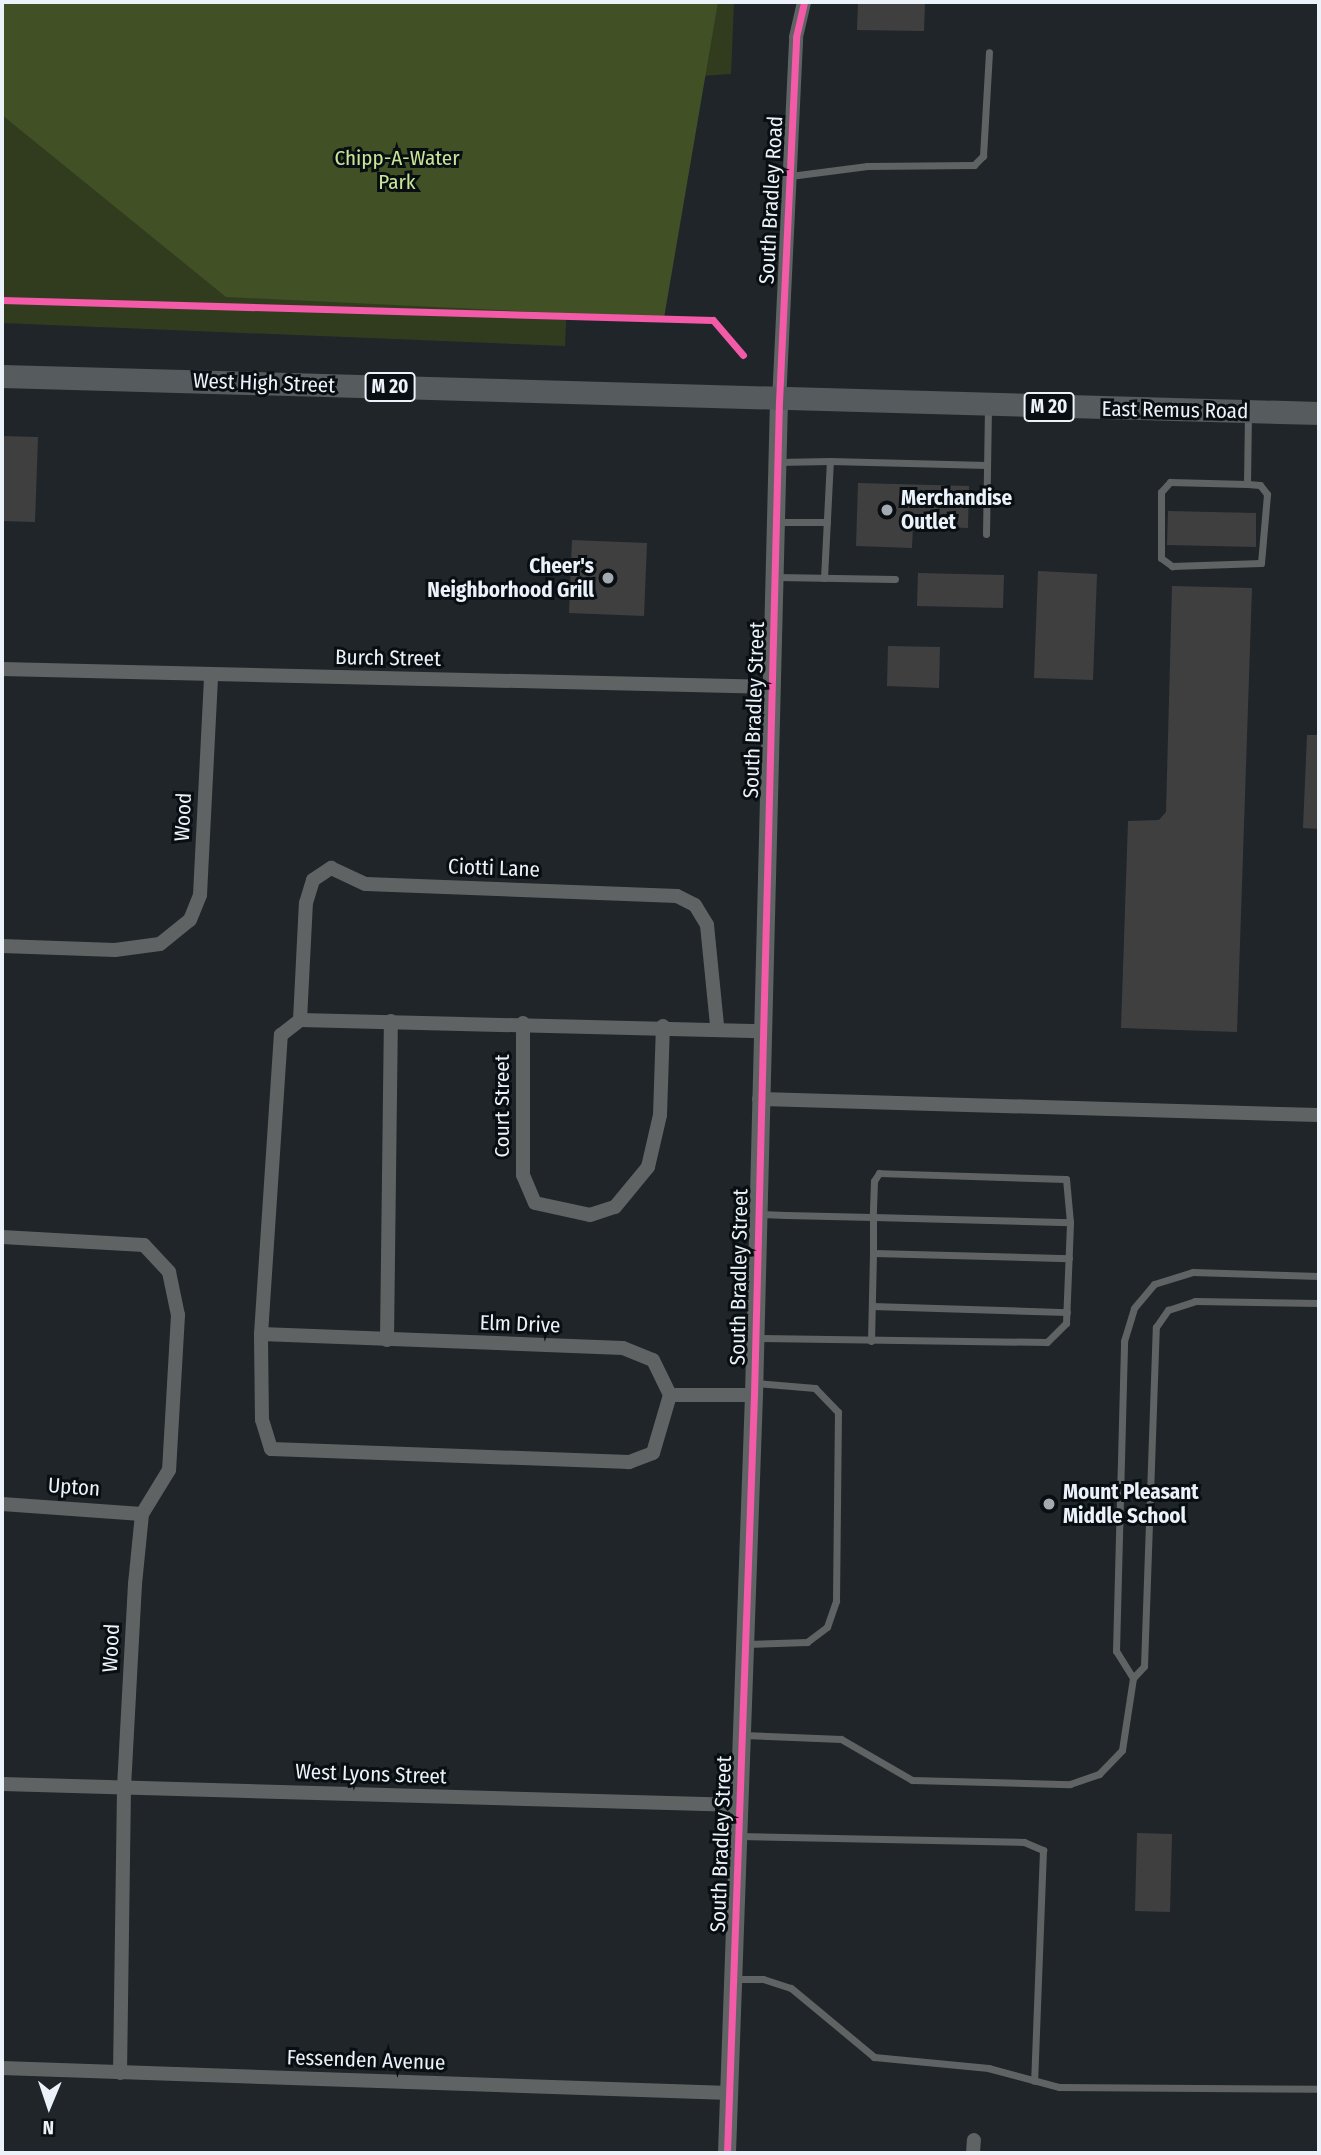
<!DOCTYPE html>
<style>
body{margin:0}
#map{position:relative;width:1321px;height:2155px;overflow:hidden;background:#20252a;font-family:"Fira Sans Condensed",sans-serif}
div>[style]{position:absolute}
.green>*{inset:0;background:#313c1e}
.forest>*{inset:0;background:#425026}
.building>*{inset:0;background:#3f3f40}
.service>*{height:7px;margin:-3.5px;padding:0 3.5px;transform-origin:3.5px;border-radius:3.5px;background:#606363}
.minor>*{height:14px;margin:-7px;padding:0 7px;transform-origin:7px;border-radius:7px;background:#606363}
.tertiary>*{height:18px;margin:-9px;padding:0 9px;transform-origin:9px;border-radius:9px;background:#606363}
.primary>*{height:23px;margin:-11.5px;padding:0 11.5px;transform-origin:11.5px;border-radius:11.5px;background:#565b5d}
.cycleway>*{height:7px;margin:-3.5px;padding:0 3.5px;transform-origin:3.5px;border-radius:3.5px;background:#f35aa7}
.dots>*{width:19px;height:19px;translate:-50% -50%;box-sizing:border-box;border:4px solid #090e12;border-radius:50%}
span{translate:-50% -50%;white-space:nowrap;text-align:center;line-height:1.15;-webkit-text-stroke:6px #090e12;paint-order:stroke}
.shield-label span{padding:2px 5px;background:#090e12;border:2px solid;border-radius:5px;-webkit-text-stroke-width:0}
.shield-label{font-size:19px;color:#ebf2f9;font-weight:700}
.park-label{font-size:21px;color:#c9e697}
.street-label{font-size:21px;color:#ebf2f9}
.poi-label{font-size:21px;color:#ebf2f9;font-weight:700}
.left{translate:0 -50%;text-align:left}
.right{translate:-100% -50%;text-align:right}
.frame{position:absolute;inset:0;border:4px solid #ebf2f9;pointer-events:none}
.north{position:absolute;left:14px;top:2071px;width:70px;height:70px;-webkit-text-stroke:5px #090e12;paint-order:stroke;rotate:182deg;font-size:19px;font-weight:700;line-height:28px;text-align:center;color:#ebf2f9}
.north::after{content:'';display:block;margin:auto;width:24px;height:32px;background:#ebf2f9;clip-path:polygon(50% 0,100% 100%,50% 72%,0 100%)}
</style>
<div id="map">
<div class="green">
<i style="clip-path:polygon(2px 2px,734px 2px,731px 74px,575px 84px,565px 346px,2px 323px)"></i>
</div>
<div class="forest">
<i style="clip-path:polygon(2px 2px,718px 2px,664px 318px,226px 297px,2px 115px)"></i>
</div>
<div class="building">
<i style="clip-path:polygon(858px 2px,925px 2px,924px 31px,857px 30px)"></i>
<i style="clip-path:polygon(2px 436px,38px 437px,35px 522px,2px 521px)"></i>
<i style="clip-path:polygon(858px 483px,969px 486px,968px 528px,913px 526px,912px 548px,856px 546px)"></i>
<i style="clip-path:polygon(1168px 511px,1256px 513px,1256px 547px,1167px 545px)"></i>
<i style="clip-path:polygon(572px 540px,647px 543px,644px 616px,569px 613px)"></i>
<i style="clip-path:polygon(1038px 571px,1097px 574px,1093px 680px,1034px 678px)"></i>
<i style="clip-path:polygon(918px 573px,1004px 575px,1003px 608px,917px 606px)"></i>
<i style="clip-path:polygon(1172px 586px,1252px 588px,1237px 1032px,1121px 1028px,1128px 821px,1159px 820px,1166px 812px)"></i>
<i style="clip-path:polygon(888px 646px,940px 647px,939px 688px,887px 686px)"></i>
<i style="clip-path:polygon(1307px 735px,1319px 735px,1319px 829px,1303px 828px)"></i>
<i style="clip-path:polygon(1137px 1833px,1172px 1834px,1170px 1912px,1135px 1911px)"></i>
</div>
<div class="service">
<i style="left:790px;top:176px;width:78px;rotate:-7.4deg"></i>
<i style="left:867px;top:166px;width:107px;rotate:-0.5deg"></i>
<i style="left:974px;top:165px;width:13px;rotate:-45deg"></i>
<i style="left:983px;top:156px;width:104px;rotate:-86.7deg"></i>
<i style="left:778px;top:462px;width:52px;rotate:-1.1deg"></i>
<i style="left:1247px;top:484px;width:77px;rotate:-178.5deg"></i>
<i style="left:1170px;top:482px;width:13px;rotate:132deg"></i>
<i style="left:1161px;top:492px;width:66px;rotate:90deg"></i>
<i style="left:1161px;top:558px;width:14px;rotate:36deg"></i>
<i style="left:1172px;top:566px;width:89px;rotate:-1.9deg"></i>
<i style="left:1261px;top:563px;width:69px;rotate:-85deg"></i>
<i style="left:1267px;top:494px;width:11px;rotate:-128deg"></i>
<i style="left:1260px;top:485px;width:13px;rotate:-176deg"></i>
<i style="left:1247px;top:484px;width:68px;rotate:-89.2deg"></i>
<i style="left:776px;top:522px;width:51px"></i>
<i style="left:986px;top:534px;width:127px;rotate:-89.1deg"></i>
<i style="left:777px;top:577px;width:118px;rotate:1deg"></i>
<i style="left:824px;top:578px;width:117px;rotate:-87.1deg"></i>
<i style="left:830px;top:461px;width:157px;rotate:1.5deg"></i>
<i style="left:758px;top:1214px;width:28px;rotate:2deg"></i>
<i style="left:786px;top:1215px;width:87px;rotate:1.3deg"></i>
<i style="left:873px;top:1217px;width:197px;rotate:1.5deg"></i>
<i style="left:1070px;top:1222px;width:43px;rotate:-95.3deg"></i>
<i style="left:1066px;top:1179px;width:187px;rotate:-178.2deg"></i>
<i style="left:879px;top:1173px;width:9px;rotate:122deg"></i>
<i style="left:874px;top:1181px;width:36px;rotate:92deg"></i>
<i style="left:873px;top:1217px;width:36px;rotate:90deg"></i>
<i style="left:873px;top:1253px;width:88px;rotate:91.3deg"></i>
<i style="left:873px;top:1253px;width:196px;rotate:1.5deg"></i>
<i style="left:872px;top:1306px;width:195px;rotate:1.8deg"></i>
<i style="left:756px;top:1338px;width:291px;rotate:0.8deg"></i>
<i style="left:1047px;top:1342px;width:27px;rotate:-45deg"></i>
<i style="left:1066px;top:1323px;width:101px;rotate:-87.7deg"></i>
<i style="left:745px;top:1644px;width:62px;rotate:-1.8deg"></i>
<i style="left:807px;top:1642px;width:25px;rotate:-37deg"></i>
<i style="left:827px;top:1627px;width:28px;rotate:-71deg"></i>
<i style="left:836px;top:1601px;width:189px;rotate:-89.4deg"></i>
<i style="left:838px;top:1412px;width:33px;rotate:-134deg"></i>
<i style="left:815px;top:1388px;width:60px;rotate:-175.2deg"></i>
<i style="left:1133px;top:1678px;width:32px;rotate:-122deg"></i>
<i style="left:1116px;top:1651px;width:310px;rotate:-88.5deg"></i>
<i style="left:1124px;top:1341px;width:34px;rotate:-73deg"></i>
<i style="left:1134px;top:1308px;width:31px;rotate:-50deg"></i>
<i style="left:1154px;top:1284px;width:41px;rotate:-17.1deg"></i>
<i style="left:1193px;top:1272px;width:126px;rotate:1.8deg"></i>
<i style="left:742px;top:1735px;width:99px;rotate:2.3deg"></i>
<i style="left:841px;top:1739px;width:82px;rotate:30deg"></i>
<i style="left:912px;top:1780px;width:158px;rotate:1.5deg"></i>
<i style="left:1070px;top:1784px;width:31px;rotate:-19deg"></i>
<i style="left:1099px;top:1774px;width:33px;rotate:-46deg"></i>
<i style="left:1122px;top:1750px;width:73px;rotate:-81.3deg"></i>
<i style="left:1133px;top:1678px;width:16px;rotate:-47deg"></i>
<i style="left:1144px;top:1666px;width:339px;rotate:-88deg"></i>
<i style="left:1156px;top:1327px;width:21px;rotate:-55deg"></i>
<i style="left:1168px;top:1310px;width:28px;rotate:-18deg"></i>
<i style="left:1195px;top:1301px;width:124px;rotate:0.9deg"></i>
<i style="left:739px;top:1836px;width:285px;rotate:1.2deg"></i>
<i style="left:1024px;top:1842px;width:21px;rotate:23deg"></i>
<i style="left:1043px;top:1850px;width:231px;rotate:92.2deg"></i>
<i style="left:734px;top:1979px;width:29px"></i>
<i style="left:763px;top:1979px;width:29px;rotate:18deg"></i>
<i style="left:791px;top:1988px;width:108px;rotate:39.7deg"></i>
<i style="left:874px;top:2057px;width:115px;rotate:5.5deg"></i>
<i style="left:988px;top:2068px;width:73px;rotate:15deg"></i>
<i style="left:1059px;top:2087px;width:260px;rotate:0.4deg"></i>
</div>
<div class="minor">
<i style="left:779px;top:402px;width:365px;rotate:-87.3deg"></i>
<i style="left:796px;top:37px;width:36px;rotate:-77deg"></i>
<i style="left:2px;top:669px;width:771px;rotate:1.34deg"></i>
<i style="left:2px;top:946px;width:113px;rotate:2deg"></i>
<i style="left:115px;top:950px;width:45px;rotate:-7.6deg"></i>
<i style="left:160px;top:944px;width:38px;rotate:-39deg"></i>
<i style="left:190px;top:920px;width:27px;rotate:-68deg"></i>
<i style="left:200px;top:895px;width:220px;rotate:-87.1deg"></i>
<i style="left:300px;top:1020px;width:117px;rotate:-87.1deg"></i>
<i style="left:306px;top:903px;width:24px;rotate:-73deg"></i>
<i style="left:313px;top:880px;width:22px;rotate:-34deg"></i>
<i style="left:331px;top:868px;width:38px;rotate:25deg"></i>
<i style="left:366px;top:884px;width:311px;rotate:2.2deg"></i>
<i style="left:677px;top:896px;width:20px;rotate:27deg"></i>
<i style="left:695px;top:905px;width:23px;rotate:59deg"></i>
<i style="left:707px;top:925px;width:101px;rotate:84.3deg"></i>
<i style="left:523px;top:1023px;width:152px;rotate:90deg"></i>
<i style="left:523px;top:1175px;width:30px;rotate:67deg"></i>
<i style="left:535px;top:1203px;width:56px;rotate:12.3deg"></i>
<i style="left:590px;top:1215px;width:26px;rotate:-18deg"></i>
<i style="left:615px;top:1207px;width:52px;rotate:-50.5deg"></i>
<i style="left:648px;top:1167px;width:53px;rotate:-77deg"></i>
<i style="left:660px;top:1115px;width:89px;rotate:-88.1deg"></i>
<i style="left:759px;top:1099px;width:560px;rotate:1.64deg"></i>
<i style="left:2px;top:1237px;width:142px;rotate:3.2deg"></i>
<i style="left:144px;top:1245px;width:37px;rotate:47deg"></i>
<i style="left:169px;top:1272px;width:44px;rotate:78.2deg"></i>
<i style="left:178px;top:1315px;width:155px;rotate:93.3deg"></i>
<i style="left:169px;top:1470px;width:52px;rotate:121.5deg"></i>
<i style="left:142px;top:1514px;width:70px;rotate:95.7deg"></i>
<i style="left:135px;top:1584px;width:204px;rotate:93.1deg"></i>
<i style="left:124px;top:1788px;width:285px;rotate:90.8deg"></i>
<i style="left:261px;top:1334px;width:362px;rotate:2.2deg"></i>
<i style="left:623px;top:1348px;width:32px;rotate:22deg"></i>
<i style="left:653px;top:1360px;width:39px;rotate:64deg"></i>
<i style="left:670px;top:1395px;width:84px"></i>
<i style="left:387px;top:1340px;width:319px;rotate:-89.3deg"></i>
<i style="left:670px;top:1395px;width:60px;rotate:106.3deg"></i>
<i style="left:653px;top:1453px;width:26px;rotate:159deg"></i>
<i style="left:629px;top:1462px;width:358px;rotate:-177.9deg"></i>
<i style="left:271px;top:1449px;width:30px;rotate:-107deg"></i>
<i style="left:262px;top:1420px;width:86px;rotate:-90.7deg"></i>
<i style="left:261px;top:1334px;width:300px;rotate:-86.2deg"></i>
<i style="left:281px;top:1035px;width:24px;rotate:-38deg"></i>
<i style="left:300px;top:1020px;width:462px;rotate:1.4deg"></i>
<i style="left:2px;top:1504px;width:140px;rotate:4.1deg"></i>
<i style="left:2px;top:1784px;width:738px;rotate:1.63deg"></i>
<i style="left:2px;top:2068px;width:728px;rotate:1.97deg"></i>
<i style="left:973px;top:2153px;width:13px;rotate:-86deg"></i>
</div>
<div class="tertiary">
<i style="left:727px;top:2153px;width:758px;rotate:-87.96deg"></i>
<i style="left:754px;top:1395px;width:993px;rotate:-88.56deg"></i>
</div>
<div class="primary">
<i style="left:2px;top:376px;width:1318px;rotate:1.61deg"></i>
</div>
<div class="cycleway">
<i style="left:2px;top:300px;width:711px;rotate:1.61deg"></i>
<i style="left:713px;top:320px;width:46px;rotate:49.4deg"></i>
<i style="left:727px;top:2153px;width:758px;rotate:-87.96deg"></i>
<i style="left:754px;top:1395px;width:993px;rotate:-88.56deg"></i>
<i style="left:779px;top:402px;width:365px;rotate:-87.3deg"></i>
<i style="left:796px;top:37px;width:36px;rotate:-77deg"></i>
</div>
<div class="dots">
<i style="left:887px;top:510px;background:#a4aab1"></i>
<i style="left:608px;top:578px;background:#a4aab1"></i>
<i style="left:1049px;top:1504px;background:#a4aab1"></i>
</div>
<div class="shield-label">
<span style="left:390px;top:387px">M 20</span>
<span style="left:1049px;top:407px">M 20</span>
</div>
<div class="park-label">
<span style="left:397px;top:170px">Chipp-A-Water<br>Park</span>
</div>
<div class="street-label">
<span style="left:771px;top:200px;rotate:-87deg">South Bradley Road</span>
<span style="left:264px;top:383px;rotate:2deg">West High Street</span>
<span style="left:1175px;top:410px;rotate:1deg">East Remus Road</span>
<span style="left:388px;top:658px;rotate:1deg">Burch Street</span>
<span style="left:754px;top:710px;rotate:-88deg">South Bradley Street</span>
<span style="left:183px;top:817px;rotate:-87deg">Wood</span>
<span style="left:494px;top:868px;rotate:2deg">Ciotti Lane</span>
<span style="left:502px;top:1106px;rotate:-90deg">Court Street</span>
<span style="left:739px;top:1277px;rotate:-89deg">South Bradley Street</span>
<span style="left:520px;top:1324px;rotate:2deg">Elm Drive</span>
<span style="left:74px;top:1487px;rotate:4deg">Upton</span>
<span style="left:111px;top:1648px;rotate:-87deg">Wood</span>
<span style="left:371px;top:1774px;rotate:2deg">West Lyons Street</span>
<span style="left:721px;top:1844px;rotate:-88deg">South Bradley Street</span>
<span style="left:366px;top:2060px;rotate:2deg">Fessenden Avenue</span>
</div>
<div class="poi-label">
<span class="left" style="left:901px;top:510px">Merchandise<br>Outlet</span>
<span class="right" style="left:594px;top:578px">Cheer's<br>Neighborhood Grill</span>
<span class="left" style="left:1063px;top:1504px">Mount Pleasant<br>Middle School</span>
</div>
<div class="frame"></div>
<div class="north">N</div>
</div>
